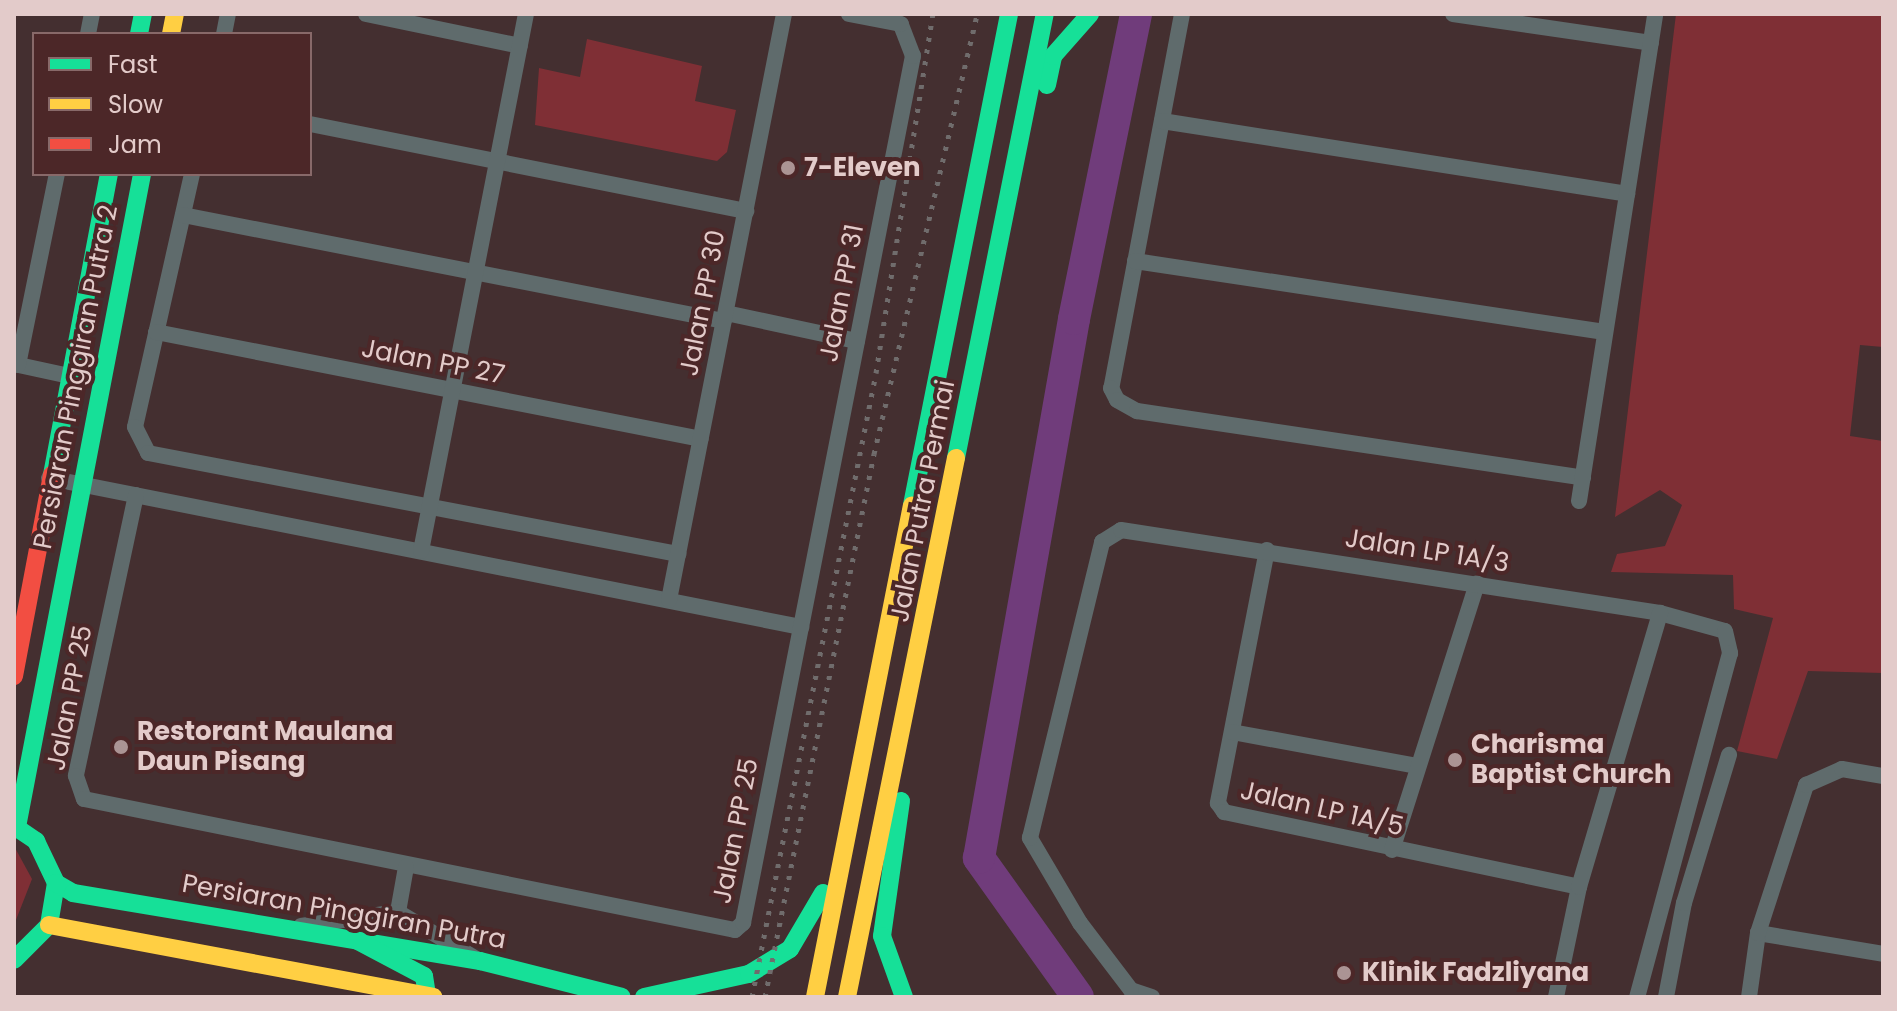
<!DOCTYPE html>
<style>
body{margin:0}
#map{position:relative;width:1897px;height:1011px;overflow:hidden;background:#442f30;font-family:Poppins,sans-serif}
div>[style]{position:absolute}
.green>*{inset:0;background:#7f2f35}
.river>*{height:32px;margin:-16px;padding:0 16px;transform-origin:16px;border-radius:16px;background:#703c7b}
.street>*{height:16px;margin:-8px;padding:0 8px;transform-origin:8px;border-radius:8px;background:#5f6b6c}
.fast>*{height:18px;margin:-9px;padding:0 9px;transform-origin:9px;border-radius:9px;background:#16e098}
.slow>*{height:18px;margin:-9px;padding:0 9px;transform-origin:9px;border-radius:9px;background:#ffcf43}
.jam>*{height:18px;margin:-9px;padding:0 9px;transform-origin:9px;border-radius:9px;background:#f24e42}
.rail>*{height:5px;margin-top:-2.5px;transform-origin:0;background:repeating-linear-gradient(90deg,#706c6c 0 4px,transparent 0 12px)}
.dots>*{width:22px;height:22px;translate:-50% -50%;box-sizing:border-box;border:4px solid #4c2728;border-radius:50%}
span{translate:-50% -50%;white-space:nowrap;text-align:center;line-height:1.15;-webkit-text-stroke:8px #4c2728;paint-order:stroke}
.poi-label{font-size:26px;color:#e3cbca;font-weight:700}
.left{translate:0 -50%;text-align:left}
.street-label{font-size:26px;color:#e3cbca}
.frame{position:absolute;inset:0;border:16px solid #e3cbca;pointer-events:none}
.legend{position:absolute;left:32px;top:32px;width:280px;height:144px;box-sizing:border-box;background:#4c2728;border:2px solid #886969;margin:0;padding:10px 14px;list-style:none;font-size:24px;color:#e3cbca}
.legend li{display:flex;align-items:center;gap:16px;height:40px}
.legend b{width:40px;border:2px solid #886969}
</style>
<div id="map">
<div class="green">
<i style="clip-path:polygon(1676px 14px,1883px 14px,1883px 347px,1860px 345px,1850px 436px,1883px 441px,1883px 673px,1808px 671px,1777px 759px,1737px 751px,1773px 618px,1734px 609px,1733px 575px,1611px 572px,1617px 554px,1665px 546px,1682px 505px,1660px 490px,1615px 517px)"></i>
<i style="clip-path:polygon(587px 39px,702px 66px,695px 101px,736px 110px,727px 152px,717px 161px,535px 125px,539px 68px,580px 77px)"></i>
<i style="clip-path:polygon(14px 846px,32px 879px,14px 925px)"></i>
</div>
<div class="river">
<i style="left:1078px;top:997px;width:171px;rotate:-125.5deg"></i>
<i style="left:979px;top:858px;width:547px;rotate:-80deg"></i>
<i style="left:1074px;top:319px;width:311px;rotate:-78.5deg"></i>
</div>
<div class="street">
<i style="left:366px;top:14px;width:157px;rotate:11.7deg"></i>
<i style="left:1182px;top:14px;width:381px;rotate:100.7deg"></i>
<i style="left:1111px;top:388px;width:13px;rotate:63deg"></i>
<i style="left:1117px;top:400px;width:23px;rotate:29deg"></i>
<i style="left:1137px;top:411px;width:451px;rotate:8.5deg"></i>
<i style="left:1453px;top:14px;width:200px;rotate:8.3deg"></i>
<i style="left:88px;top:34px;width:20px;rotate:-79deg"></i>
<i style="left:224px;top:34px;width:20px;rotate:-79deg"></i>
<i style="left:1162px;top:121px;width:471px;rotate:8.9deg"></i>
<i style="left:310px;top:124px;width:445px;rotate:11.3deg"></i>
<i style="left:192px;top:174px;width:259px;rotate:102.7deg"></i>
<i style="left:135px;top:427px;width:29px;rotate:63deg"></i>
<i style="left:148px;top:453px;width:540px;rotate:10.79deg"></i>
<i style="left:183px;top:215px;width:551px;rotate:11.09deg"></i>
<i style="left:1135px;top:261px;width:475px;rotate:8.6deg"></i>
<i style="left:726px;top:313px;width:134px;rotate:12.1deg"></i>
<i style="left:156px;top:332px;width:555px;rotate:11.11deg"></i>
<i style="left:14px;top:364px;width:52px;rotate:12.2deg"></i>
<i style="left:18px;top:365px;width:195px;rotate:-78.5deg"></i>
<i style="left:49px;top:478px;width:767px;rotate:11.21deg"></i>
<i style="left:136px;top:495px;width:287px;rotate:102.1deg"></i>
<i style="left:76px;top:776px;width:24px;rotate:71deg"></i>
<i style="left:84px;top:799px;width:664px;rotate:11.38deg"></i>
<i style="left:735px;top:930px;width:11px;rotate:-41deg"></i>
<i style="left:743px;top:923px;width:884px;rotate:-78.91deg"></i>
<i style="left:913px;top:56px;width:34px;rotate:-111deg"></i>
<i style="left:901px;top:24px;width:53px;rotate:-169.1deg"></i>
<i style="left:1579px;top:501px;width:493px;rotate:-81.1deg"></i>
<i style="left:1267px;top:550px;width:258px;rotate:101deg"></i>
<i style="left:1218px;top:803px;width:11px;rotate:56deg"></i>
<i style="left:1224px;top:812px;width:363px;rotate:11.9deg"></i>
<i style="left:421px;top:551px;width:547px;rotate:-78.94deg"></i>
<i style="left:669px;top:600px;width:597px;rotate:-78.9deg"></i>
<i style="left:1232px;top:732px;width:189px;rotate:10.4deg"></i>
<i style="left:1392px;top:850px;width:280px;rotate:-72.3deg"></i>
<i style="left:398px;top:912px;width:93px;rotate:31deg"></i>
<i style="left:398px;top:912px;width:46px;rotate:-79.9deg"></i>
<i style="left:301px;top:926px;width:98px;rotate:-8.2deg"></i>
<i style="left:1758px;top:933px;width:127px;rotate:9.5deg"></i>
<i style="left:1152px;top:997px;width:22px;rotate:-162deg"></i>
<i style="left:1131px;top:990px;width:84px;rotate:-127.3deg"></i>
<i style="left:1080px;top:923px;width:99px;rotate:-120.5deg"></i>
<i style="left:1030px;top:838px;width:305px;rotate:-76.3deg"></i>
<i style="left:1102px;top:542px;width:22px;rotate:-32deg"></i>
<i style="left:1121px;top:530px;width:545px;rotate:8.75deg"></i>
<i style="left:1660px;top:613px;width:67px;rotate:15.5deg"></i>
<i style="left:1725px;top:631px;width:23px;rotate:77deg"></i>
<i style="left:1730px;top:653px;width:356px;rotate:105.1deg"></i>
<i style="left:1556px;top:997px;width:112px;rotate:-78.2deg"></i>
<i style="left:1579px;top:887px;width:286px;rotate:-73.5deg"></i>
<i style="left:1666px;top:997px;width:96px;rotate:-79.2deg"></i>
<i style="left:1684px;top:903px;width:155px;rotate:-73.1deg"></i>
<i style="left:1749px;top:997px;width:65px;rotate:-82deg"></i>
<i style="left:1758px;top:933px;width:156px;rotate:-72deg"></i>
<i style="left:1806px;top:785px;width:39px;rotate:-24deg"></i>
<i style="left:1842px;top:769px;width:42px;rotate:9.7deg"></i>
</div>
<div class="fast">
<i style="left:139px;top:34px;width:20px;rotate:-79deg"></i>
<i style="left:1047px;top:85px;width:30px;rotate:-78deg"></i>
<i style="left:1053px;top:56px;width:56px;rotate:-48.6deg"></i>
<i style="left:956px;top:458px;width:453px;rotate:-78.7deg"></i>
<i style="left:52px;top:475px;width:306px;rotate:-79.3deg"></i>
<i style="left:912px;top:505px;width:500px;rotate:-78.82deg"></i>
<i style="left:901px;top:801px;width:136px;rotate:98deg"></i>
<i style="left:882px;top:936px;width:65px;rotate:70.2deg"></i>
<i style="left:14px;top:826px;width:27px;rotate:34deg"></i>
<i style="left:36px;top:841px;width:47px;rotate:64.5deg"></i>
<i style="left:56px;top:883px;width:43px;rotate:99.5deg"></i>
<i style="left:49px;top:925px;width:49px;rotate:135deg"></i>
<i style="left:17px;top:827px;width:665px;rotate:-79.16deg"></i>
<i style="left:56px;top:883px;width:20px;rotate:30deg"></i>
<i style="left:73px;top:893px;width:413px;rotate:9.5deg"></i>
<i style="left:480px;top:961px;width:146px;rotate:14.2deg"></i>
<i style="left:356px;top:940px;width:77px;rotate:27.9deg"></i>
<i style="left:424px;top:976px;width:20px;rotate:81deg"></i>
<i style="left:644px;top:997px;width:107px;rotate:-12.4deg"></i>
<i style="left:749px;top:974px;width:48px;rotate:-31.4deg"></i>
<i style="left:790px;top:949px;width:65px;rotate:-59.5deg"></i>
</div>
<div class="slow">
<i style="left:171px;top:34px;width:20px;rotate:-79deg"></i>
<i style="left:49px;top:925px;width:391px;rotate:10.6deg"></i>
<i style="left:815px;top:997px;width:501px;rotate:-78.85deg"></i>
<i style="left:847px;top:997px;width:550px;rotate:-78.57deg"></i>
</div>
<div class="jam">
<i style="left:14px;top:676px;width:205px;rotate:-79.3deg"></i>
</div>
<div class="rail">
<i style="left:752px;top:997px;width:636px;rotate:-78.76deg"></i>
<i style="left:876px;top:373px;width:363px;rotate:-81deg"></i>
<i style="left:765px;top:997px;width:554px;rotate:-78.65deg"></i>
<i style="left:874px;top:454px;width:452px;rotate:-76.8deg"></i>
</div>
<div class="dots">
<i style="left:788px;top:168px;background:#ab9494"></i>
<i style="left:121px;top:747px;background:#ab9494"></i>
<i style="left:1455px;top:760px;background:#ab9494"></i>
<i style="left:1344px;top:973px;background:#ab9494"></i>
</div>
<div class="poi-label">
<span class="left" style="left:804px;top:168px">7-Eleven</span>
<span class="left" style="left:137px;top:747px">Restorant Maulana<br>Daun Pisang</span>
<span class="left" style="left:1471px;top:760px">Charisma<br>Baptist Church</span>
<span class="left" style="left:1362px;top:973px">Klinik Fadzliyana</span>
</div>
<div class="street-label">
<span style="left:842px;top:293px;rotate:-79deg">Jalan PP 31</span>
<span style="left:703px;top:303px;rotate:-79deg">Jalan PP 30</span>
<span style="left:433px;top:362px;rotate:11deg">Jalan PP 27</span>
<span style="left:76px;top:377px;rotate:-79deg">Persiaran Pinggiran Putra 2</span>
<span style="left:923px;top:501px;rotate:-79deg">Jalan Putra Permai</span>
<span style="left:1427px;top:551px;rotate:9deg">Jalan LP 1A/3</span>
<span style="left:70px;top:698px;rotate:-79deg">Jalan PP 25</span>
<span style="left:1322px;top:809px;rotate:13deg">Jalan LP 1A/5</span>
<span style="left:736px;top:831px;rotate:-79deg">Jalan PP 25</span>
<span style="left:344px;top:912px;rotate:10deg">Persiaran Pinggiran Putra</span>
</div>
<div class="frame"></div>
<ul class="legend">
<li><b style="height:10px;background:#16e098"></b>Fast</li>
<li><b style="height:10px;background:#ffcf43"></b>Slow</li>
<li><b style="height:10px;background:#f24e42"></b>Jam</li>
</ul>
</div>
